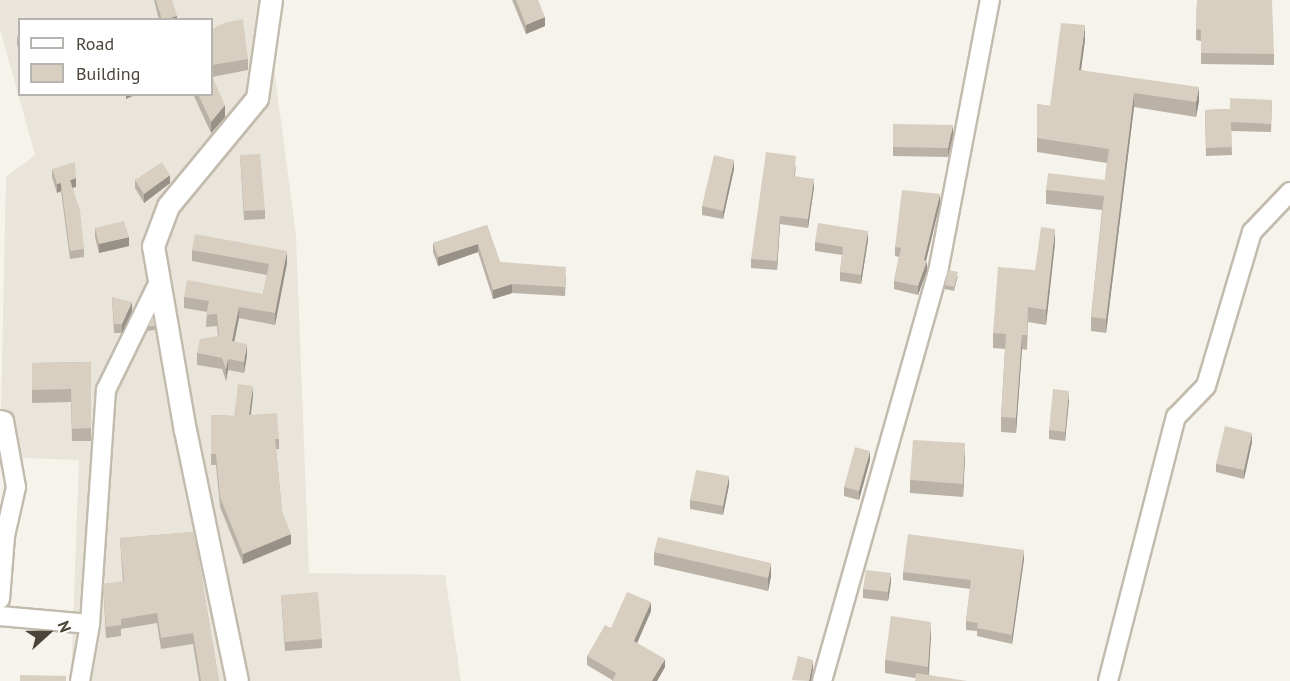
<!DOCTYPE html>
<style>
body{margin:0}
#map{position:relative;width:1290px;height:681px;overflow:hidden;background:#f6f3ec;font-family:"PT Sans",sans-serif}
div>[style]{position:absolute}
.residential>*{inset:0;background:#eae5da}
.roads{filter:drop-shadow(2px 0 #c2bbae) drop-shadow(-2px 0 #c2bbae) drop-shadow(0 2px #c2bbae) drop-shadow(0 -2px #c2bbae)}
.minor>*{height:18px;margin:-9px;padding:0 9px;transform-origin:9px;border-radius:9px;background:#fff}
.tertiary>*{height:21px;margin:-10.5px;padding:0 10.5px;transform-origin:10.5px;border-radius:10.5px;background:#fff}
.wall>*{inset:0;background:#bab2a6}
.shaded-wall>*{inset:0;background:#979187}
.building>*{inset:0;background:#d8cfc1}
span{translate:-50% -50%;white-space:nowrap;text-align:center;line-height:1.15;-webkit-text-stroke:4.5px #fff;paint-order:stroke}
.legend{position:absolute;left:18px;top:18px;width:195px;height:78px;box-sizing:border-box;background:#fff;border:2px solid #b7b4b0;margin:0;padding:8px 10px;list-style:none;font-size:18px;color:#4b4439}
.legend li{display:flex;align-items:center;gap:12px;height:30px}
.legend b{width:30px;border:2px solid #b7b4b0}
.north{position:absolute;left:18px;top:603px;width:60px;height:60px;-webkit-text-stroke:4px #fff;paint-order:stroke;rotate:69deg;font-size:16px;font-weight:700;line-height:24px;text-align:center;color:#4b4439}
.north::after{content:'';display:block;margin:auto;width:21px;height:27px;background:#4b4439;clip-path:polygon(50% 0,100% 100%,50% 72%,0 100%)}
</style>
<div id="map">
<div class="residential">
<i style="clip-path:polygon(evenodd,0 0,265px 0,296px 235px,309px 573px,445px 575px,461px 681px,71px 681px,79px 460px,0 457px,6px 177px,35px 155px,0 29px,0 0,20px 20px,212px 20px,212px 94px,20px 94px,20px 20px)"></i>
</div>
<div class="roads">
<div class="minor">
<i style="left:0;top:420px;width:4px;rotate:14deg"></i>
<i style="left:4px;top:421px;width:67px;rotate:79.7deg"></i>
<i style="left:16px;top:487px;width:50px;rotate:102.7deg"></i>
<i style="left:0;top:531px;width:7px;rotate:45deg"></i>
<i style="left:5px;top:536px;width:63px;rotate:94.5deg"></i>
<i style="left:0;top:616px;width:90px;rotate:5.1deg"></i>
<i style="left:80px;top:681px;width:58px;rotate:-80deg"></i>
<i style="left:90px;top:624px;width:235px;rotate:-86.1deg"></i>
<i style="left:106px;top:390px;width:120px;rotate:-63.9deg"></i>
<i style="left:822px;top:681px;width:425px;rotate:-74.2deg"></i>
<i style="left:938px;top:272px;width:277px;rotate:-79.2deg"></i>
<i style="left:1108px;top:681px;width:273px;rotate:-75.6deg"></i>
<i style="left:1176px;top:417px;width:43px;rotate:-45.9deg"></i>
<i style="left:1206px;top:386px;width:161px;rotate:-73.4deg"></i>
<i style="left:1252px;top:232px;width:55px;rotate:-46.5deg"></i>
</div>
<div class="tertiary">
<i style="left:237px;top:681px;width:255px;rotate:-101.7deg"></i>
<i style="left:185px;top:431px;width:188px;rotate:-99.8deg"></i>
<i style="left:153px;top:246px;width:43px;rotate:-69.4deg"></i>
<i style="left:168px;top:206px;width:140px;rotate:-50.5deg"></i>
<i style="left:257px;top:98px;width:99px;rotate:-81.9deg"></i>
</div>
</div>
<div class="wall">
<i style="clip-path:polygon(154px 0,172px 0,177px 20px,159px 20px)"></i>
<i style="clip-path:polygon(512px 0,538px 0,545px 26px,526px 34px)"></i>
<i style="clip-path:polygon(1197px 0,1274px 54px,1274px 65px,1201px 64px,1201px 41px,1196px 40px)"></i>
<i style="clip-path:polygon(212px 29px,248px 59px,248px 70px,212px 77px,225px 117px,211px 133px,193px 94px,212px 94px)"></i>
<i style="clip-path:polygon(20px 35px,20px 53px,17px 45px,17px 36px)"></i>
<i style="clip-path:polygon(1085px 40px,1081px 70px,1199px 101px,1196px 117px,1134px 107px,1106px 333px,1091px 331px,1091px 317px,1102px 210px,1046px 204px,1046px 190px,1105px 180px,1107px 163px,1037px 152px,1037px 104px,1050px 106px)"></i>
<i style="clip-path:polygon(1272px 100px,1271px 132px,1231px 131px,1232px 155px,1206px 156px,1205px 110px,1230px 109px)"></i>
<i style="clip-path:polygon(893px 124px,953px 134px,948px 157px,893px 156px)"></i>
<i style="clip-path:polygon(240px 155px,265px 210px,265px 219px,244px 220px)"></i>
<i style="clip-path:polygon(796px 165px,795px 176px,814px 187px,808px 228px,780px 224px,777px 270px,751px 268px,751px 259px)"></i>
<i style="clip-path:polygon(52px 169px,76px 187px,73px 188px,84px 249px,84px 257px,70px 259px,61px 191px,57px 193px,52px 177px)"></i>
<i style="clip-path:polygon(734px 169px,723px 219px,702px 215px,702px 206px)"></i>
<i style="clip-path:polygon(135px 180px,170px 183px,144px 203px,135px 188px)"></i>
<i style="clip-path:polygon(940px 203px,926px 261px,927px 270px,918px 295px,894px 289px,894px 281px,899px 257px,895px 256px,895px 247px)"></i>
<i style="clip-path:polygon(487px 225px,500px 262px,566px 276px,565px 296px,512px 293px,493px 299px,478px 252px,438px 266px,433px 252px,433px 243px)"></i>
<i style="clip-path:polygon(95px 228px,129px 246px,99px 253px,95px 237px)"></i>
<i style="clip-path:polygon(868px 240px,861px 284px,840px 281px,840px 272px,842px 255px,815px 251px,815px 242px)"></i>
<i style="clip-path:polygon(1055px 243px,1046px 325px,1028px 322px,1027px 350px,1022px 349px,1016px 433px,1001px 432px,1001px 417px,1005px 349px,993px 348px,993px 333px,1035px 270px)"></i>
<i style="clip-path:polygon(192px 250px,287px 263px,275px 325px,239px 318px,234px 341px,247px 355px,244px 373px,228px 370px,226px 381px,222px 369px,197px 365px,197px 353px,218px 336px,217px 326px,206px 327px,207px 312px,184px 308px,184px 297px,263px 294px,267px 275px,192px 261px)"></i>
<i style="clip-path:polygon(958px 276px,954px 291px,945px 289px,945px 285px)"></i>
<i style="clip-path:polygon(112px 297px,132px 311px,122px 333px,114px 333px)"></i>
<i style="clip-path:polygon(148px 326px,155px 326px,155px 330px,148px 331px)"></i>
<i style="clip-path:polygon(91px 362px,91px 441px,72px 441px,71px 402px,32px 403px,32px 363px)"></i>
<i style="clip-path:polygon(253px 396px,251px 415px,279px 439px,279px 449px,276px 449px,282px 511px,291px 544px,243px 564px,220px 507px,216px 465px,211px 465px,211px 415px,234px 416px)"></i>
<i style="clip-path:polygon(1069px 400px,1065px 441px,1049px 439px,1049px 430px)"></i>
<i style="clip-path:polygon(1252px 442px,1244px 479px,1216px 472px,1216px 464px)"></i>
<i style="clip-path:polygon(965px 456px,963px 497px,910px 493px,910px 480px)"></i>
<i style="clip-path:polygon(870px 460px,859px 500px,844px 496px,844px 487px)"></i>
<i style="clip-path:polygon(729px 485px,723px 515px,690px 509px,690px 500px)"></i>
<i style="clip-path:polygon(194px 532px,219px 681px,199px 681px,193px 644px,161px 649px,157px 623px,121px 629px,121px 636px,106px 638px,103px 584px,123px 582px,120px 538px)"></i>
<i style="clip-path:polygon(654px 552px,771px 576px,768px 591px,654px 565px)"></i>
<i style="clip-path:polygon(1024px 559px,1012px 644px,977px 636px,977px 631px,966px 630px,966px 621px,970px 589px,903px 580px,903px 572px)"></i>
<i style="clip-path:polygon(891px 582px,888px 601px,863px 598px,863px 589px)"></i>
<i style="clip-path:polygon(281px 595px,322px 639px,322px 648px,285px 651px)"></i>
<i style="clip-path:polygon(651px 611px,637px 643px,665px 667px,657px 681px,612px 681px,612px 680px,587px 665px,587px 656px,611px 628px)"></i>
<i style="clip-path:polygon(931px 635px,929px 675px,915px 678px,885px 673px,885px 660px)"></i>
</div>
<div class="shaded-wall">
<i style="clip-path:polygon(177px 16px,177px 20px,164px 20px)"></i>
<i style="clip-path:polygon(545px 17px,545px 26px,526px 34px,526px 25px)"></i>
<i style="clip-path:polygon(1085px 25px,1085px 40px,1079px 84px,1079px 70px)"></i>
<i style="clip-path:polygon(1199px 87px,1199px 101px,1196px 117px,1196px 102px)"></i>
<i style="clip-path:polygon(1134px 93px,1134px 107px,1106px 333px,1106px 319px)"></i>
<i style="clip-path:polygon(126px 94px,137px 94px,126px 99px)"></i>
<i style="clip-path:polygon(225px 105px,225px 117px,211px 133px,211px 122px)"></i>
<i style="clip-path:polygon(953px 125px,953px 134px,948px 157px,948px 148px)"></i>
<i style="clip-path:polygon(734px 160px,734px 169px,723px 219px,723px 211px)"></i>
<i style="clip-path:polygon(170px 175px,170px 183px,144px 203px,144px 194px)"></i>
<i style="clip-path:polygon(76px 178px,76px 187px,70px 188px,70px 180px)"></i>
<i style="clip-path:polygon(814px 179px,814px 187px,808px 228px,808px 219px)"></i>
<i style="clip-path:polygon(61px 183px,61px 191px,57px 193px,57px 184px)"></i>
<i style="clip-path:polygon(940px 194px,940px 203px,924px 269px,924px 260px)"></i>
<i style="clip-path:polygon(780px 216px,780px 224px,777px 270px,777px 261px)"></i>
<i style="clip-path:polygon(1055px 229px,1055px 243px,1046px 325px,1046px 310px)"></i>
<i style="clip-path:polygon(868px 231px,868px 240px,861px 284px,861px 275px)"></i>
<i style="clip-path:polygon(129px 237px,129px 246px,99px 253px,99px 244px)"></i>
<i style="clip-path:polygon(478px 244px,478px 252px,438px 266px,438px 257px)"></i>
<i style="clip-path:polygon(287px 251px,287px 263px,275px 325px,275px 313px)"></i>
<i style="clip-path:polygon(927px 261px,927px 270px,918px 295px,918px 286px)"></i>
<i style="clip-path:polygon(512px 284px,512px 293px,493px 299px,493px 290px)"></i>
<i style="clip-path:polygon(132px 302px,132px 311px,122px 333px,122px 324px)"></i>
<i style="clip-path:polygon(239px 307px,239px 318px,232px 353px,232px 341px)"></i>
<i style="clip-path:polygon(1022px 335px,1022px 349px,1016px 433px,1016px 418px)"></i>
<i style="clip-path:polygon(247px 344px,247px 355px,244px 373px,244px 362px)"></i>
<i style="clip-path:polygon(228px 359px,228px 370px,226px 381px,226px 369px)"></i>
<i style="clip-path:polygon(253px 386px,253px 396px,249px 425px,249px 415px)"></i>
<i style="clip-path:polygon(1069px 391px,1069px 400px,1065px 441px,1065px 432px)"></i>
<i style="clip-path:polygon(1252px 433px,1252px 442px,1244px 479px,1244px 470px)"></i>
<i style="clip-path:polygon(965px 443px,965px 456px,963px 497px,963px 484px)"></i>
<i style="clip-path:polygon(870px 451px,870px 460px,859px 500px,859px 491px)"></i>
<i style="clip-path:polygon(729px 476px,729px 485px,723px 515px,723px 506px)"></i>
<i style="clip-path:polygon(291px 534px,291px 544px,243px 564px,243px 554px)"></i>
<i style="clip-path:polygon(1024px 550px,1024px 559px,1012px 644px,1012px 635px)"></i>
<i style="clip-path:polygon(771px 563px,771px 576px,768px 591px,768px 578px)"></i>
<i style="clip-path:polygon(891px 573px,891px 582px,888px 601px,888px 592px)"></i>
<i style="clip-path:polygon(651px 602px,651px 611px,634px 650px,634px 641px)"></i>
<i style="clip-path:polygon(931px 622px,931px 635px,928px 680px,928px 667px)"></i>
<i style="clip-path:polygon(665px 659px,665px 667px,657px 681px,652px 681px)"></i>
<i style="clip-path:polygon(813px 660px,813px 669px,811px 681px,809px 681px)"></i>
</div>
<div class="building">
<i style="clip-path:polygon(156px 0,172px 0,177px 16px,162px 20px)"></i>
<i style="clip-path:polygon(516px 0,538px 0,545px 17px,526px 25px)"></i>
<i style="clip-path:polygon(1197px 0,1272px 0,1274px 54px,1201px 53px,1201px 30px,1196px 29px)"></i>
<i style="clip-path:polygon(243px 19px,248px 59px,212px 65px,212px 29px,224px 23px)"></i>
<i style="clip-path:polygon(1061px 23px,1085px 25px,1079px 70px,1199px 87px,1196px 102px,1134px 93px,1106px 319px,1091px 317px,1104px 196px,1046px 190px,1048px 173px,1105px 180px,1109px 149px,1037px 138px,1037px 104px,1050px 106px)"></i>
<i style="clip-path:polygon(20px 35px,20px 44px,17px 36px)"></i>
<i style="clip-path:polygon(212px 76px,225px 105px,211px 122px,198px 94px,212px 94px)"></i>
<i style="clip-path:polygon(1230px 98px,1272px 100px,1271px 124px,1231px 122px,1232px 147px,1206px 148px,1205px 110px,1230px 109px)"></i>
<i style="clip-path:polygon(893px 124px,953px 125px,948px 148px,893px 147px)"></i>
<i style="clip-path:polygon(766px 152px,796px 156px,794px 176px,814px 179px,808px 219px,780px 216px,777px 261px,751px 259px)"></i>
<i style="clip-path:polygon(260px 154px,265px 210px,244px 211px,240px 155px)"></i>
<i style="clip-path:polygon(714px 155px,734px 160px,723px 211px,702px 206px)"></i>
<i style="clip-path:polygon(75px 162px,76px 178px,70px 180px,80px 210px,84px 249px,70px 251px,61px 183px,57px 184px,52px 169px)"></i>
<i style="clip-path:polygon(162px 162px,170px 175px,144px 194px,135px 180px)"></i>
<i style="clip-path:polygon(902px 190px,940px 194px,924px 260px,927px 261px,918px 286px,894px 281px,901px 248px,895px 247px)"></i>
<i style="clip-path:polygon(124px 221px,129px 237px,99px 244px,95px 228px)"></i>
<i style="clip-path:polygon(818px 223px,868px 231px,861px 275px,840px 272px,843px 247px,815px 242px)"></i>
<i style="clip-path:polygon(487px 225px,500px 262px,566px 267px,565px 287px,512px 284px,493px 290px,478px 244px,438px 257px,433px 243px)"></i>
<i style="clip-path:polygon(1041px 227px,1055px 229px,1046px 310px,1028px 307px,1027px 335px,1022px 335px,1016px 418px,1001px 417px,1006px 334px,993px 333px,998px 267px,1035px 270px)"></i>
<i style="clip-path:polygon(195px 234px,287px 251px,275px 313px,239px 307px,232px 341px,247px 344px,244px 362px,228px 359px,226px 369px,222px 358px,197px 353px,200px 339px,219px 336px,217px 314px,206px 315px,209px 301px,184px 297px,187px 280px,263px 294px,269px 264px,192px 250px)"></i>
<i style="clip-path:polygon(949px 270px,958px 272px,954px 287px,945px 285px)"></i>
<i style="clip-path:polygon(112px 297px,132px 302px,122px 324px,114px 324px)"></i>
<i style="clip-path:polygon(153px 316px,155px 326px,148px 326px)"></i>
<i style="clip-path:polygon(91px 362px,91px 428px,72px 429px,71px 389px,32px 390px,32px 363px)"></i>
<i style="clip-path:polygon(238px 384px,253px 386px,249px 415px,277px 413px,279px 439px,275px 439px,282px 511px,291px 534px,243px 554px,220px 497px,216px 454px,211px 454px,211px 415px,234px 416px)"></i>
<i style="clip-path:polygon(1053px 389px,1069px 391px,1065px 432px,1049px 430px)"></i>
<i style="clip-path:polygon(1225px 426px,1252px 433px,1244px 470px,1216px 464px)"></i>
<i style="clip-path:polygon(913px 440px,965px 443px,963px 484px,910px 480px)"></i>
<i style="clip-path:polygon(855px 447px,870px 451px,859px 491px,844px 487px)"></i>
<i style="clip-path:polygon(696px 470px,729px 476px,723px 506px,690px 500px)"></i>
<i style="clip-path:polygon(194px 532px,219px 681px,201px 681px,193px 633px,161px 638px,157px 613px,121px 619px,121px 625px,106px 627px,103px 584px,124px 581px,120px 538px)"></i>
<i style="clip-path:polygon(908px 534px,1024px 550px,1012px 635px,977px 628px,978px 623px,966px 621px,971px 580px,903px 572px)"></i>
<i style="clip-path:polygon(658px 537px,771px 563px,768px 578px,654px 552px)"></i>
<i style="clip-path:polygon(866px 570px,891px 573px,888px 592px,863px 589px)"></i>
<i style="clip-path:polygon(318px 592px,322px 639px,285px 642px,281px 595px)"></i>
<i style="clip-path:polygon(627px 592px,651px 602px,634px 641px,665px 659px,652px 681px,612px 681px,616px 673px,587px 656px,605px 625px,611px 628px)"></i>
<i style="clip-path:polygon(891px 616px,931px 622px,928px 667px,885px 660px)"></i>
<i style="clip-path:polygon(798px 656px,813px 660px,809px 681px,792px 680px)"></i>
<i style="clip-path:polygon(916px 673px,967px 681px,915px 681px)"></i>
<i style="clip-path:polygon(20px 675px,66px 676px,66px 681px,20px 681px)"></i>
</div>
<ul class="legend">
<li><b style="height:8px;background:#fff"></b>Road</li>
<li><b style="height:16px;background:#d8cfc1"></b>Building</li>
</ul>
<div class="north">N</div>
</div>
